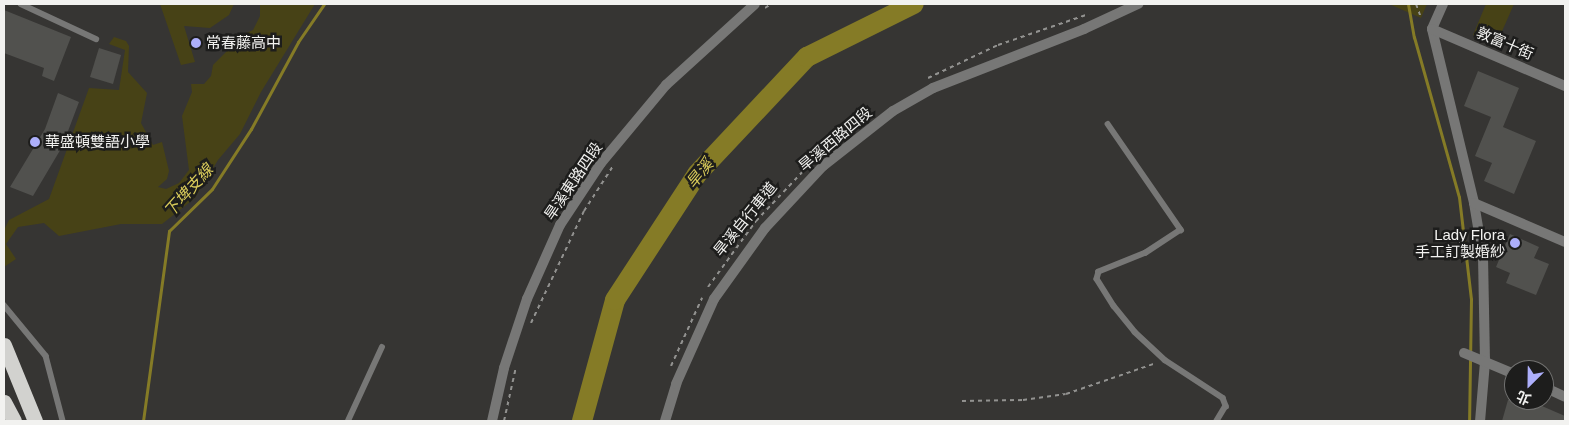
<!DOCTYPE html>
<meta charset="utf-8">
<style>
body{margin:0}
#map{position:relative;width:1569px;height:425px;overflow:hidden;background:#363533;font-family:Helvetica,"Noto Sans TC",sans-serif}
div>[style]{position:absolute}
.green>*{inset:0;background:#474216}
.stream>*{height:3px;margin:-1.5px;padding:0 1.5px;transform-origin:1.5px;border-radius:1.5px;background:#857b26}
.river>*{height:20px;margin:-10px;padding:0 10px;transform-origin:10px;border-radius:10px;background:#857b26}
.building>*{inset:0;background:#51514e}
.path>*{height:2px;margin-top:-1px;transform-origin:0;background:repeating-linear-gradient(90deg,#929290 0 4px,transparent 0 8px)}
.service>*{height:5.5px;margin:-2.75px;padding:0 2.75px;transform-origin:2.75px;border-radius:2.75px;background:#777776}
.minor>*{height:10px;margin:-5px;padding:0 5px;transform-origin:5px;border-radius:5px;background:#777776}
.motorway>*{height:15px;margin:-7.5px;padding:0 7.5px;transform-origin:7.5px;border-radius:7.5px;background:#d2d2cf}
.dots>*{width:14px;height:14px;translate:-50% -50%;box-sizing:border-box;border:2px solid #1d1d1c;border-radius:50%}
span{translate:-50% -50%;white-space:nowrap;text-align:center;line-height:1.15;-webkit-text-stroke:5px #1d1d1c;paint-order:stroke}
.poi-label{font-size:15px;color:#f2f2f0}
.left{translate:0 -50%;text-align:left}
.right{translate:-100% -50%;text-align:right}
.street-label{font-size:15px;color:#f2f2f0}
.water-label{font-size:16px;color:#d9cb5a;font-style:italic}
.frame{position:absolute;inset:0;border:5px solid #f2f2f0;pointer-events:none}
.north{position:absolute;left:1504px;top:360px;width:50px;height:50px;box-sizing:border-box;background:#1d1d1c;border:1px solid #727271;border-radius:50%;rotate:203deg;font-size:14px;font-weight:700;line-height:20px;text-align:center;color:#f2f2f0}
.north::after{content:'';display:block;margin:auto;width:18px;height:22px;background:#adaffb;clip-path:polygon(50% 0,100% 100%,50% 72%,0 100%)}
</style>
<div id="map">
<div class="green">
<i style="clip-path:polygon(160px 4px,234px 4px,229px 15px,210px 28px,184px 26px,195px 62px,181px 65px)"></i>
<i style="clip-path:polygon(260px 4px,315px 4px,261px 92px,240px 134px,218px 160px,195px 198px,162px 224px,121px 224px,59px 236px,44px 223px,18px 227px,6px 244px,16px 259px,4px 267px,4px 230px,9px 220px,49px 199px,89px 88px,119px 90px,125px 50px,109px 44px,114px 37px,126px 41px,129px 46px,128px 72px,147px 93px,141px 123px,153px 145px,162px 142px,169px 171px,167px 179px,158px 187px,166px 189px,179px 183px,189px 170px,182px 116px,192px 92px,191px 84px,204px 84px,211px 76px,213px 65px,244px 34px,253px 30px,260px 16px)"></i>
<i style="clip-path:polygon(1389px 4px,1427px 4px,1421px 18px)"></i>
<i style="clip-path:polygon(1486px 4px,1514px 4px,1496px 45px,1473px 35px)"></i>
</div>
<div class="stream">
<i style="left:1408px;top:4px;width:34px;rotate:80deg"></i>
<i style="left:1414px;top:37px;width:166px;rotate:74.3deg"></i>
<i style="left:1459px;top:197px;width:103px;rotate:83.3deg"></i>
<i style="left:1471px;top:299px;width:122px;rotate:90.9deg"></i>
<i style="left:143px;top:421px;width:192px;rotate:-82.2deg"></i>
<i style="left:169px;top:231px;width:60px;rotate:-44.3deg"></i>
<i style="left:212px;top:189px;width:72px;rotate:-57deg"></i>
<i style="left:251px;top:129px;width:99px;rotate:-61.6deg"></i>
<i style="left:298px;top:42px;width:46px;rotate:-55.6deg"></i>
</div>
<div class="river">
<i style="left:582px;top:421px;width:125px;rotate:-74.7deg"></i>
<i style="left:615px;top:300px;width:150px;rotate:-56.9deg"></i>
<i style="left:697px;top:174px;width:161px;rotate:-46.8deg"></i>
<i style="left:807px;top:57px;width:119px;rotate:-26.4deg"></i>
</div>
<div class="building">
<i style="clip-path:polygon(4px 10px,71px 37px,54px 81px,42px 76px,44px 68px,4px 53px)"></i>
<i style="clip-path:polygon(99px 48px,121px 55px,113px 84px,90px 77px)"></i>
<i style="clip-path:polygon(1478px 71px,1519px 88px,1503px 127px,1536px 141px,1514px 194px,1484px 181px,1492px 163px,1475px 156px,1491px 117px,1464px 106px)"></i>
<i style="clip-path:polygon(58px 93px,79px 102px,62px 147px,33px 196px,10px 187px,45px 129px)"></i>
<i style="clip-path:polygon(1510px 234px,1539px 247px,1534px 258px,1549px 264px,1536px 295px,1506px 283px,1510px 273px,1496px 267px)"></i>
<i style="clip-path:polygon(1508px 400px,1528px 400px,1565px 416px,1565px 421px,1502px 421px)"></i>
</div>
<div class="path">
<i style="left:1416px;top:4px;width:12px;rotate:70deg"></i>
<i style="left:765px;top:8px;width:7px;rotate:-34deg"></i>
<i style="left:928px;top:78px;width:77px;rotate:-25.2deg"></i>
<i style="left:998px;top:45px;width:96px;rotate:-18.8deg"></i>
<i style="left:708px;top:287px;width:82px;rotate:-54deg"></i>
<i style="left:756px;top:221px;width:76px;rotate:-46.6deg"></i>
<i style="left:531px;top:323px;width:124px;rotate:-64.7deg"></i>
<i style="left:584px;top:211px;width:54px;rotate:-57.2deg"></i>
<i style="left:671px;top:366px;width:75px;rotate:-65.5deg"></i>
<i style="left:962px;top:401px;width:61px;rotate:-0.9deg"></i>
<i style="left:1023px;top:400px;width:43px;rotate:-7.9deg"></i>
<i style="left:1066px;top:394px;width:95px;rotate:-19deg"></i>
<i style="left:504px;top:421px;width:55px;rotate:-77.5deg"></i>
</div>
<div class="service">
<i style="left:21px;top:4px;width:83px;rotate:25deg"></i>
<i style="left:1108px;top:124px;width:129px;rotate:55.4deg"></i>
<i style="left:1181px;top:230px;width:42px;rotate:146.7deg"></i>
<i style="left:1146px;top:253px;width:51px;rotate:158deg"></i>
<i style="left:1099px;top:272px;width:7px;rotate:106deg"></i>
<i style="left:1097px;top:279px;width:32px;rotate:58deg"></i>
<i style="left:1114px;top:306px;width:33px;rotate:51deg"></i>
<i style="left:1135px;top:332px;width:41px;rotate:43deg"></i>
<i style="left:1165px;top:360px;width:69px;rotate:33.2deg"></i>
<i style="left:1223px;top:398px;width:9px;rotate:69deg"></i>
<i style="left:1226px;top:406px;width:17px;rotate:121deg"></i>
<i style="left:4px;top:305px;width:66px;rotate:50.5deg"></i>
<i style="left:46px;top:356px;width:67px;rotate:75.3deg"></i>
<i style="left:348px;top:421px;width:81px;rotate:-65.3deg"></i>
</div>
<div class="minor">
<i style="left:1443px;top:4px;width:27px;rotate:114deg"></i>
<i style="left:1432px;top:29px;width:179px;rotate:76.4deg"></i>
<i style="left:1474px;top:203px;width:55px;rotate:80.5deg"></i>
<i style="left:1483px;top:257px;width:105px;rotate:88.9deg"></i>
<i style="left:1485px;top:362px;width:59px;rotate:94.8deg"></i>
<i style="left:1432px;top:29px;width:145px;rotate:23.2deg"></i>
<i style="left:1474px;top:203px;width:99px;rotate:23.2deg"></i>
<i style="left:1464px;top:353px;width:54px;rotate:22.8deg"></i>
<i style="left:1544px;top:387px;width:23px;rotate:25deg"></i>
<i style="left:492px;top:421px;width:54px;rotate:-77.2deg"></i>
<i style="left:504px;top:368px;width:73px;rotate:-71.6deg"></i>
<i style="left:527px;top:299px;width:81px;rotate:-66deg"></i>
<i style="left:560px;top:225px;width:74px;rotate:-56.5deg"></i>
<i style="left:601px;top:163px;width:102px;rotate:-50.2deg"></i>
<i style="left:666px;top:85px;width:120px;rotate:-42.3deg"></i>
<i style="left:665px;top:421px;width:39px;rotate:-73deg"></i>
<i style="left:676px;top:384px;width:93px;rotate:-65.9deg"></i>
<i style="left:714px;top:299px;width:87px;rotate:-54.3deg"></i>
<i style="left:765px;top:228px;width:85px;rotate:-46.9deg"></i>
<i style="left:823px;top:166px;width:89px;rotate:-38.2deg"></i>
<i style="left:893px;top:111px;width:46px;rotate:-29.9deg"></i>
<i style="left:933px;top:88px;width:162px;rotate:-21.3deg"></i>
<i style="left:1084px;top:29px;width:60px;rotate:-24.8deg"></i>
</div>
<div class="motorway">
<i style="left:4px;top:345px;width:82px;rotate:67.8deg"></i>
<i style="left:4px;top:402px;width:21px;rotate:62deg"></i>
</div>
<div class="dots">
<i style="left:196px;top:43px;background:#adaffb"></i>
<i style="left:35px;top:142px;background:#adaffb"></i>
<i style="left:1515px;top:243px;background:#adaffb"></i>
</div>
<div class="poi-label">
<span class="left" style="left:206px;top:43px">常春藤高中</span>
<span class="left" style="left:45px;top:142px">華盛頓雙語小學</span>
<span class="right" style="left:1505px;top:243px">Lady Flora<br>手工訂製婚紗</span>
</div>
<div class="street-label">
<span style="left:1505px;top:43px;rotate:23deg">敦富十街</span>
<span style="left:835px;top:139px;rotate:-40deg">旱溪西路四段</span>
<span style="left:573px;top:181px;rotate:-56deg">旱溪東路四段</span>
<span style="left:745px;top:219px;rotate:-51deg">旱溪自行車道</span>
</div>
<div class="water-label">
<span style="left:700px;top:174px;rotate:-51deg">旱溪</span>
<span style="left:189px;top:191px;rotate:-48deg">下埤支線</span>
</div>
<div class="frame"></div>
<div class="north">北</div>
</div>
